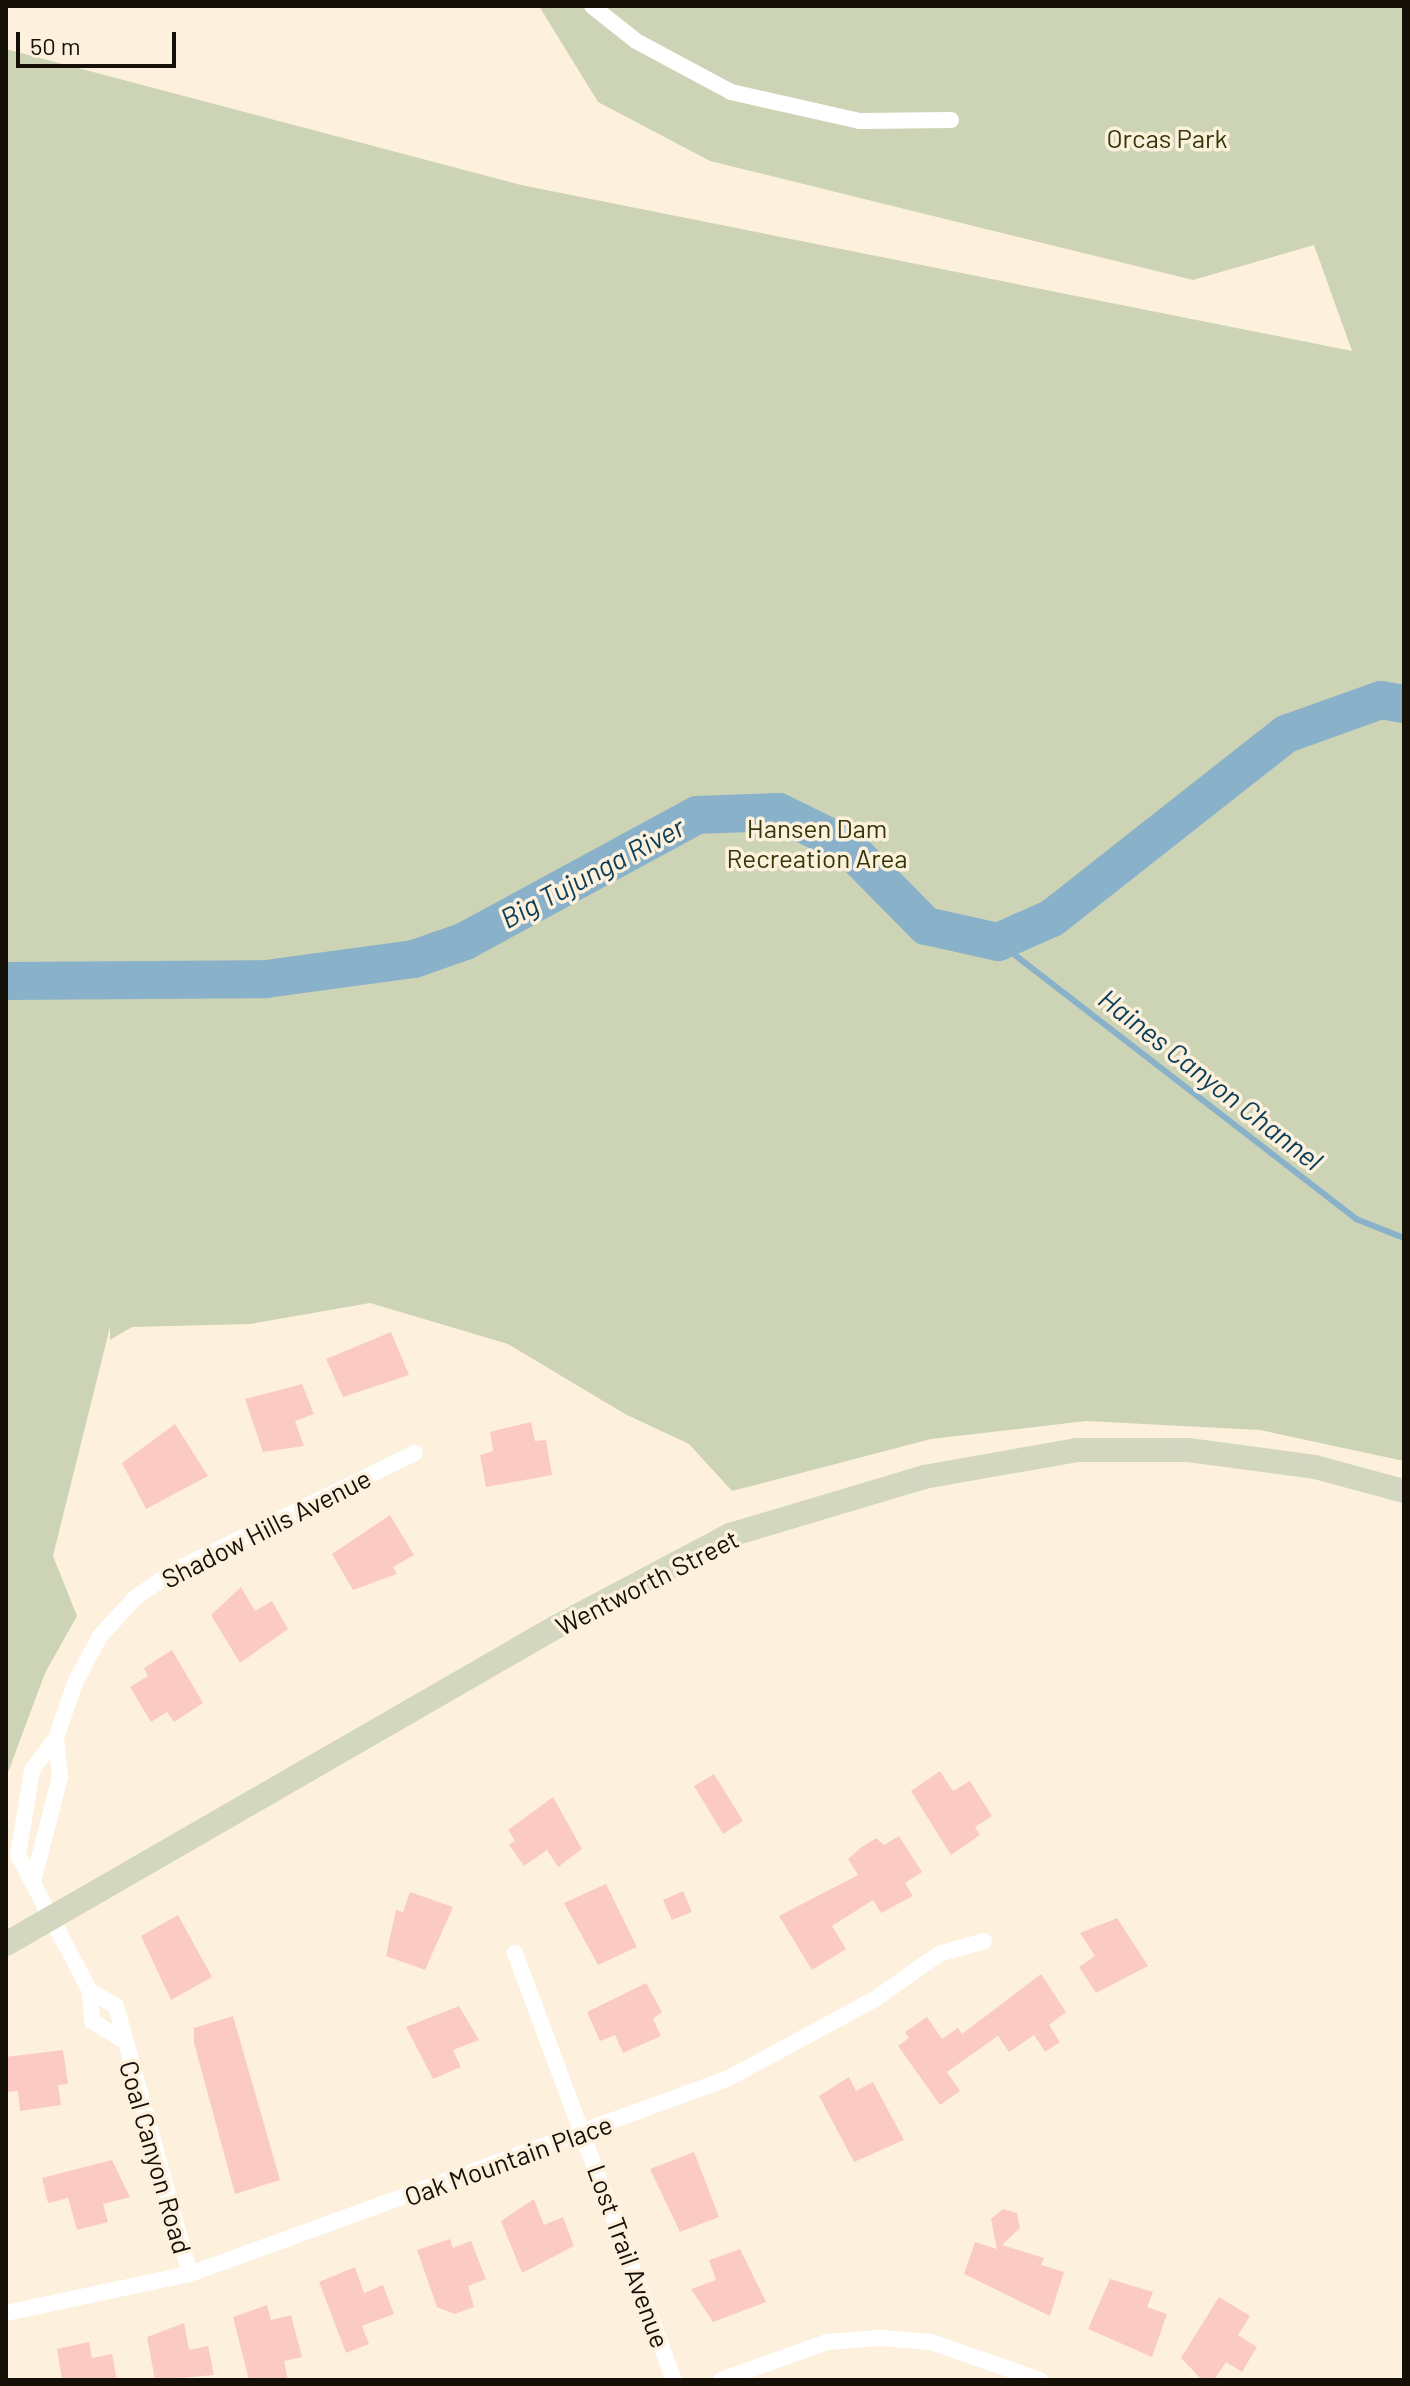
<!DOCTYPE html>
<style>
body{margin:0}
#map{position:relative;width:1410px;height:2386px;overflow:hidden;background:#fdf1dd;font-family:Barlow,sans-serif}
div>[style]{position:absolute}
.green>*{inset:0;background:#cdd4b5}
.stream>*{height:6px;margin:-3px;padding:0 3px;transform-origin:3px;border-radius:3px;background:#8ab1ca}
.river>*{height:38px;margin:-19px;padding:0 19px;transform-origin:19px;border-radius:19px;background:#8ab1ca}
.building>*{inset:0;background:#fbcbc3}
.minor>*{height:16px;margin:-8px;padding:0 8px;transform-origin:8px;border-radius:8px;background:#fff}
.secondary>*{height:24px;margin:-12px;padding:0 12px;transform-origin:12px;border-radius:12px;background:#d3d7c0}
span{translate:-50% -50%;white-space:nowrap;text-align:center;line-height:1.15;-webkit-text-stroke:7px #fdf1dd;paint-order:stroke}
.park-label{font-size:26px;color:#323908}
.street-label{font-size:26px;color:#140f07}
.water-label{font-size:28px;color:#0b3e58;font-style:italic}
.frame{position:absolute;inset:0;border:8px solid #140f07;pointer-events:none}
.scale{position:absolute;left:16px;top:32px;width:160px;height:36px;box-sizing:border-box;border:4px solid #140f07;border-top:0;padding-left:10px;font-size:24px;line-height:28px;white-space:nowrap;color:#140f07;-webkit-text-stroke:6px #fdf1dd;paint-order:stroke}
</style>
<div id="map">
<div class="green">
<i style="clip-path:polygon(539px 6px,1404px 6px,1404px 1461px,1260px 1430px,1086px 1421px,931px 1439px,732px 1491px,689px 1444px,625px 1414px,508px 1344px,370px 1303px,250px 1324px,132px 1327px,110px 1340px,110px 1327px,53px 1556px,77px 1616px,45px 1673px,6px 1778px,6px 49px,521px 185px,1352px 351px,1314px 245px,1193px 280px,710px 161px,598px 102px)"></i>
</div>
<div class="stream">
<i style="left:998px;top:942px;width:453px;rotate:37.7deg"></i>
<i style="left:1356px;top:1219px;width:52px;rotate:21.6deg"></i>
</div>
<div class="river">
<i style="left:6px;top:981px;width:260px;rotate:-0.4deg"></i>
<i style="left:266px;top:979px;width:149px;rotate:-7.7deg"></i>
<i style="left:414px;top:959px;width:54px;rotate:-19.4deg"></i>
<i style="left:465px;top:941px;width:264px;rotate:-28.5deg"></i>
<i style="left:697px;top:815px;width:82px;rotate:-2.1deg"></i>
<i style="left:779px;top:812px;width:75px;rotate:26.2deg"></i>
<i style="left:846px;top:845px;width:114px;rotate:45.4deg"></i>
<i style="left:926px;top:926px;width:74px;rotate:12.5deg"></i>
<i style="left:998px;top:942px;width:59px;rotate:-24deg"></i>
<i style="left:1052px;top:918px;width:298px;rotate:-38.2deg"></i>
<i style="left:1286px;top:734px;width:101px;rotate:-19.7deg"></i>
<i style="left:1381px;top:700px;width:23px;rotate:10deg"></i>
</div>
<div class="building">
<i style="clip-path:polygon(391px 1332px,409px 1375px,343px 1397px,326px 1359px)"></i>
<i style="clip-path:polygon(302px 1384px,314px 1414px,295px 1421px,304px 1446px,263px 1452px,245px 1399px)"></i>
<i style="clip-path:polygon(531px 1422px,535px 1441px,546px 1440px,552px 1475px,486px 1487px,480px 1455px,493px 1451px,490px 1432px)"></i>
<i style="clip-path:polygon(175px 1424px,208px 1476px,146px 1509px,122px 1463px)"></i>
<i style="clip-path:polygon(390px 1515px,414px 1555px,393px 1567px,397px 1574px,353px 1590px,332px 1554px)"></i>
<i style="clip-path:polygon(241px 1587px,255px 1611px,272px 1601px,288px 1629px,240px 1663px,211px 1615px)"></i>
<i style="clip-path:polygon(172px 1650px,203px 1703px,174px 1722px,167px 1712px,151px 1722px,130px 1687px,148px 1676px,144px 1668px)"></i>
<i style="clip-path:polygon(940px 1771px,953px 1791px,970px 1781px,992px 1816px,975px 1827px,980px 1835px,951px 1855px,911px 1791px)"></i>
<i style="clip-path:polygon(714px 1774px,743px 1821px,723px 1834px,694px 1786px)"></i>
<i style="clip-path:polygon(553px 1797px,582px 1849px,558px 1867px,547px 1850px,524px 1866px,509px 1845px,515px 1841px,508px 1830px)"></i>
<i style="clip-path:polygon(899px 1836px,922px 1872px,905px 1883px,913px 1896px,881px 1913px,873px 1900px,832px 1926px,846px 1949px,812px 1970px,779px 1916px,858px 1875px,848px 1859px,859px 1849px,876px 1838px,884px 1845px)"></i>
<i style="clip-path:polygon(606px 1884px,637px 1947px,598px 1965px,564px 1903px)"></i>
<i style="clip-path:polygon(683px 1891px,692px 1912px,672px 1920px,663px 1900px)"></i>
<i style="clip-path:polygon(410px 1892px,453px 1907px,425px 1970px,386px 1956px,396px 1910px,403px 1912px)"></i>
<i style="clip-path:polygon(178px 1915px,212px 1977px,171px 2000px,141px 1936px)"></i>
<i style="clip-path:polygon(1117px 1918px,1148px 1966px,1096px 1993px,1079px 1967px,1095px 1956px,1080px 1933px)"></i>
<i style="clip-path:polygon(1041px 1974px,1066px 2012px,1049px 2025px,1060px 2042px,1045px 2052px,1034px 2035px,1009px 2052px,998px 2036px,947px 2072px,960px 2091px,940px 2105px,898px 2046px,909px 2038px,905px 2032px,927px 2017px,942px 2039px,958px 2028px,962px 2034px)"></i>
<i style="clip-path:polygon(646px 1983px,662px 2012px,653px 2019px,661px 2036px,623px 2053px,615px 2035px,600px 2041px,587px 2012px)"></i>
<i style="clip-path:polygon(459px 2006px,479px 2040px,453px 2050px,461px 2067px,433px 2079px,406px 2027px)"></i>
<i style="clip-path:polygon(233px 2016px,280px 2180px,235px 2194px,194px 2043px,194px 2028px)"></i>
<i style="clip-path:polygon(63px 2050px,68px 2084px,58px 2085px,61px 2105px,20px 2111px,18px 2091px,6px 2092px,6px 2057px)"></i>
<i style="clip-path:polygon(849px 2077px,856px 2091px,873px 2082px,904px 2140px,854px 2162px,819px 2096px)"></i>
<i style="clip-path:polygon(694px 2152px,719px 2217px,680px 2232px,650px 2169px)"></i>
<i style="clip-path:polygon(112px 2160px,130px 2197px,103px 2204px,108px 2222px,77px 2230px,68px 2198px,48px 2203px,42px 2178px)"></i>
<i style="clip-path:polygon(534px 2199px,544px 2225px,563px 2217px,574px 2246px,522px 2273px,501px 2221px)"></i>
<i style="clip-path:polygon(1003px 2209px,1017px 2213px,1020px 2228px,1002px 2245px,1044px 2258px,1041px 2265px,1064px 2272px,1050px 2316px,964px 2274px,975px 2242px,997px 2249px,991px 2219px)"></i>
<i style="clip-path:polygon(450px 2239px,453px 2248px,471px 2241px,486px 2279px,468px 2286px,474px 2307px,454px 2314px,437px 2307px,417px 2250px)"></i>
<i style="clip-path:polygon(740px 2249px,766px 2302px,713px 2322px,691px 2289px,716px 2280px,709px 2260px)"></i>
<i style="clip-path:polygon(355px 2267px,364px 2293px,383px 2285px,394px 2314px,362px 2326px,369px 2344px,346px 2353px,319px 2282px)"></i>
<i style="clip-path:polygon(1110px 2279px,1153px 2292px,1147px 2307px,1167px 2314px,1152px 2357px,1088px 2329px)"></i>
<i style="clip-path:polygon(1219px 2297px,1250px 2316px,1238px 2335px,1257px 2347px,1242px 2372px,1226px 2362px,1214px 2380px,1202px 2380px,1181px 2358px)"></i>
<i style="clip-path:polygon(267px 2305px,271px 2320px,291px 2315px,302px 2357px,284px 2361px,288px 2380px,249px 2380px,233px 2317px)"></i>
<i style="clip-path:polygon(184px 2323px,189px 2350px,208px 2346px,214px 2375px,155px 2380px,147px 2337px)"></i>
<i style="clip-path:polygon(89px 2342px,92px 2358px,112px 2354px,117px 2380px,62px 2380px,57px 2349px)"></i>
</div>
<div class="minor">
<i style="left:592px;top:6px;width:56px;rotate:38.5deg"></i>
<i style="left:636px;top:41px;width:108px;rotate:28.2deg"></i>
<i style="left:731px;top:92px;width:132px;rotate:12.7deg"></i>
<i style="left:860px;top:121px;width:91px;rotate:-0.6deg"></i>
<i style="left:33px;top:1882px;width:108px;rotate:-75.6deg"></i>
<i style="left:60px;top:1777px;width:39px;rotate:-96deg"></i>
<i style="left:515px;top:1953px;width:456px;rotate:69.6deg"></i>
<i style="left:90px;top:1991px;width:30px;rotate:30deg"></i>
<i style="left:116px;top:2006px;width:278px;rotate:74.6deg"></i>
<i style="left:121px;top:2039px;width:34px;rotate:-148deg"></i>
<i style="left:92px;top:2021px;width:30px;rotate:-94deg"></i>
<i style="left:90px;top:1991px;width:154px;rotate:-117.9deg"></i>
<i style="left:18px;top:1855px;width:86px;rotate:-80.6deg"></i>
<i style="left:32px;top:1770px;width:40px;rotate:-53deg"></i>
<i style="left:56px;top:1738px;width:58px;rotate:-70.9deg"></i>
<i style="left:75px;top:1683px;width:53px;rotate:-62deg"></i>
<i style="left:100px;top:1636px;width:53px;rotate:-47.3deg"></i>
<i style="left:136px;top:1597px;width:46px;rotate:-34.4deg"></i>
<i style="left:174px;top:1571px;width:268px;rotate:-26.1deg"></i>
<i style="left:6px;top:2313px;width:188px;rotate:-12deg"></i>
<i style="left:190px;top:2274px;width:571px;rotate:-19.96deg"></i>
<i style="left:727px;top:2079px;width:168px;rotate:-28.4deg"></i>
<i style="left:875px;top:1999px;width:78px;rotate:-35.1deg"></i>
<i style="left:939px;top:1954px;width:47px;rotate:-16.1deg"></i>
<i style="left:721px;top:2380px;width:113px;rotate:-19.7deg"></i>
<i style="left:827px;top:2342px;width:53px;rotate:-4.3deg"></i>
<i style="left:880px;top:2338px;width:51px;rotate:4.5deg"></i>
<i style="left:931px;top:2342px;width:115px;rotate:19.2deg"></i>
</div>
<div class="secondary">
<i style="left:6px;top:1944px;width:635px;rotate:-29.96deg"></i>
<i style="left:556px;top:1627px;width:197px;rotate:-27.9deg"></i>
<i style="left:730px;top:1535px;width:202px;rotate:-16.6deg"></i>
<i style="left:924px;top:1477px;width:155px;rotate:-10deg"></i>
<i style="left:1077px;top:1450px;width:111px"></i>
<i style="left:1188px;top:1450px;width:128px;rotate:7.6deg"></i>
<i style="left:1315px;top:1467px;width:92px;rotate:15.1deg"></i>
</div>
<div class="park-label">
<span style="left:1167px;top:138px">Orcas Park</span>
<span style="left:817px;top:843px">Hansen Dam<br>Recreation Area</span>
</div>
<div class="street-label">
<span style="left:266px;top:1528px;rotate:-27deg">Shadow Hills Avenue</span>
<span style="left:647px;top:1582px;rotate:-27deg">Wentworth Street</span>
<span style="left:156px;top:2157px;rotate:74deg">Coal Canyon Road</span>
<span style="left:508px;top:2160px;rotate:-20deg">Oak Mountain Place</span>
<span style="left:629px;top:2256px;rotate:70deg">Lost Trail Avenue</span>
</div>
<div class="water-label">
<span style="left:592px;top:872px;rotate:-28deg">Big Tujunga River</span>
<span style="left:1211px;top:1079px;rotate:38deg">Haines Canyon Channel</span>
</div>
<div class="frame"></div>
<div class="scale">50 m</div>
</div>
